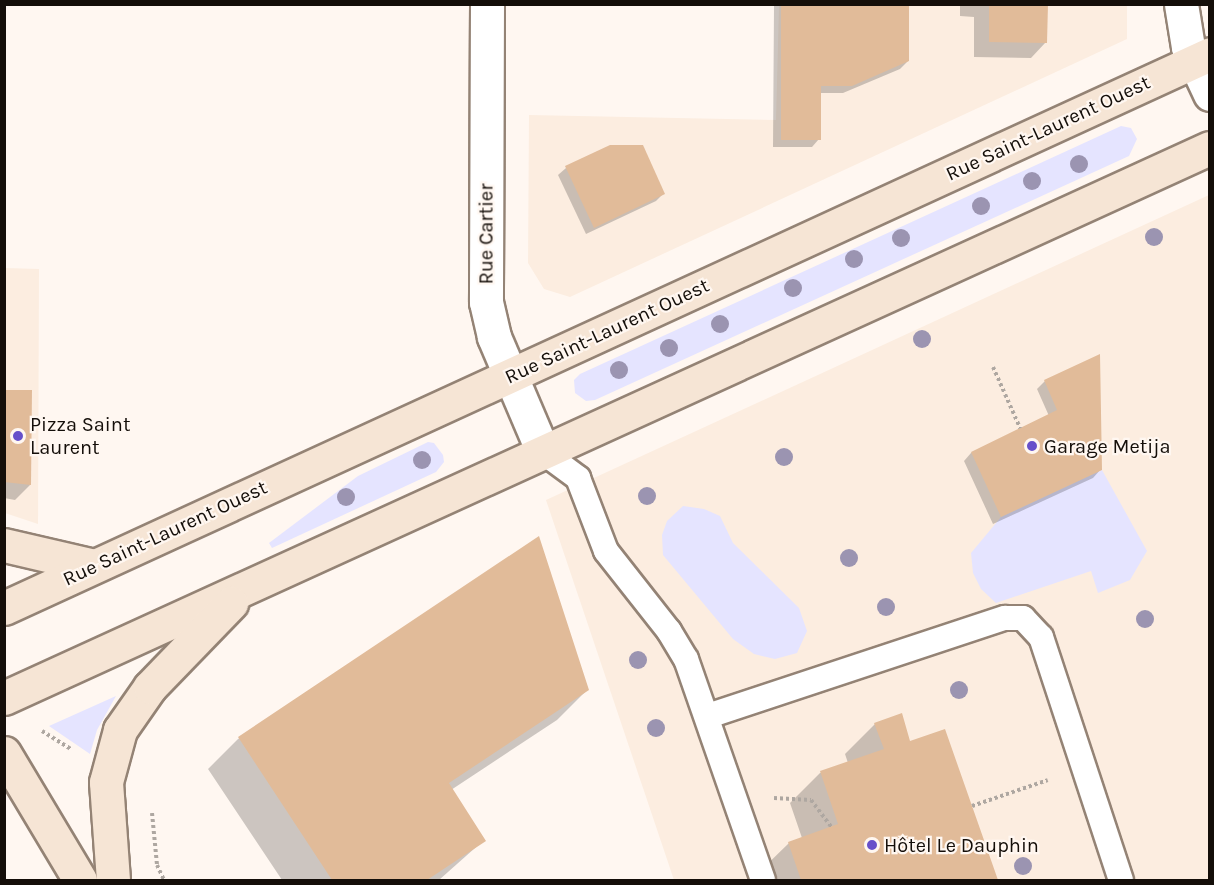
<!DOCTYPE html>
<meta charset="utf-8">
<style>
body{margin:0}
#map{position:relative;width:1214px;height:885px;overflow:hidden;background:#fff7f1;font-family:Karla,sans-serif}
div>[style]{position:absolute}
.built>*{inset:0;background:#fcede0}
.green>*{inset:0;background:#e5e4ff}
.shadow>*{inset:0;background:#0003}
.building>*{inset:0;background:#e1bb99}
.path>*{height:4px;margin-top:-2px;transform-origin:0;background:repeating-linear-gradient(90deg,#aea7a1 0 3px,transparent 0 6px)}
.roads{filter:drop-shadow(2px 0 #948375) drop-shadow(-2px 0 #948375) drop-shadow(0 2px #948375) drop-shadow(0 -2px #948375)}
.lane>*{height:24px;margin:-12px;padding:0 12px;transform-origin:12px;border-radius:12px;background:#fff}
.street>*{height:33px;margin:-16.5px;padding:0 16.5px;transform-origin:16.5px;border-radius:16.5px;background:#fff}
.secondary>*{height:33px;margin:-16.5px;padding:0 16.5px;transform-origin:16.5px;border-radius:16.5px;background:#f6e5d5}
.trees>*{width:18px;height:18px;margin:-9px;border-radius:50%;background:#9b94b1}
.dots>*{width:16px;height:16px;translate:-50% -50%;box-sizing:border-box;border:3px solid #fff7f1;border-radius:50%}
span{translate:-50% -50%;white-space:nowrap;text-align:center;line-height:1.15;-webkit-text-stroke:4.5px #fff7f1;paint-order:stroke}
.street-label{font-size:20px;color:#140e09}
.poi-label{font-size:20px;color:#140e09}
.left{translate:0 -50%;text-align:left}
.frame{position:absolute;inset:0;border:6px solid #140e09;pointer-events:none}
</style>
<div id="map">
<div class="built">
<i style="clip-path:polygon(779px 5px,1127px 5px,1127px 39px,570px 297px,544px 289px,528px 263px,529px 115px,776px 120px)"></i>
<i style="clip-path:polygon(1209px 195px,1209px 880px,674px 880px,546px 500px)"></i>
<i style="clip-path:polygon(5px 268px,39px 269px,38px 524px,5px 513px)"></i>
</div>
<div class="green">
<i style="clip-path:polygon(1121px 126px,1131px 128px,1137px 139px,1129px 156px,595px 400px,586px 401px,575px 393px,574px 380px,580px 374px)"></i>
<i style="clip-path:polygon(428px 442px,434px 443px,443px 455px,444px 462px,436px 472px,272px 548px,269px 543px,358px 476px)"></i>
<i style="clip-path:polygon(1102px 470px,1147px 551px,1130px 580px,1098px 593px,1091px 571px,996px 603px,981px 589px,973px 573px,971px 553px,1001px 517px)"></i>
<i style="clip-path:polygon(683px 506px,704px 509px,720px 516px,733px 543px,799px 608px,807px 631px,797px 653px,775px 659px,754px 654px,733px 639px,663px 555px,662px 535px,667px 521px)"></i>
<i style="clip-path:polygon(116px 696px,97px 730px,90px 754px,49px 726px)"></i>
</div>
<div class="shadow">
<i style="clip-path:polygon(774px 4px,908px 4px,908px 61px,900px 69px,843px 93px,819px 93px,819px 139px,812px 147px,773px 147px)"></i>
<i style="clip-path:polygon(960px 4px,1046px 4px,1046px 42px,1031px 58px,974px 57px,974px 17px,960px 16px)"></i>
<i style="clip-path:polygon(566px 168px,663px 194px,656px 201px,586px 234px,558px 175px)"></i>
<i style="clip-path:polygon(1045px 381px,1101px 469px,1093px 478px,993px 524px,964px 461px,971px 453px,1049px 416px,1037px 389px)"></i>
<i style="clip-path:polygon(4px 392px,30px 485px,15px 500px,4px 498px)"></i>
<i style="clip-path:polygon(539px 539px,587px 690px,557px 720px,451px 790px,484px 840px,439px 880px,282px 880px,208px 769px,238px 739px)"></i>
<i style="clip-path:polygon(875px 724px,909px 743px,944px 730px,996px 880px,761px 880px,758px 873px,789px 843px,802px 838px,790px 803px,820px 773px,848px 763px,845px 754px)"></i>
</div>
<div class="building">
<i style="clip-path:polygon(781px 4px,909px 4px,909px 61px,852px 86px,821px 86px,821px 140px,781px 140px)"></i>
<i style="clip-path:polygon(989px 4px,1048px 4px,1047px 43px,989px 42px)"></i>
<i style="clip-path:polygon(610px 145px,643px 145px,665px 194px,594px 228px,565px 166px)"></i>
<i style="clip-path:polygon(1100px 354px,1102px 470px,1001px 517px,971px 452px,1057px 410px,1044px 380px)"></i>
<i style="clip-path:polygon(4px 390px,32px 390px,31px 485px,4px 482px)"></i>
<i style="clip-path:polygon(539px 536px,589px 690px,449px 783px,486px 841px,427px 880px,332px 880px,238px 737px)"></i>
<i style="clip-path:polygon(902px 713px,910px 741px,945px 729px,998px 880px,801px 880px,788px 842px,838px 824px,820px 771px,884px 749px,874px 723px)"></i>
</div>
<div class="path">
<i style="left:993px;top:367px;width:67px;rotate:66.1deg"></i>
<i style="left:42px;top:731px;width:34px;rotate:32deg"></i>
<i style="left:774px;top:798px;width:37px;rotate:3deg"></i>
<i style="left:811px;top:800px;width:34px;rotate:53deg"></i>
<i style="left:972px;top:806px;width:80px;rotate:-18.9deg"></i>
<i style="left:152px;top:813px;width:52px;rotate:84.5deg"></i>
<i style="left:157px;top:865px;width:17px;rotate:65deg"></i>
</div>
<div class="roads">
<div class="lane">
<i style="left:543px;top:452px;width:44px;rotate:36.6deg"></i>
<i style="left:578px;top:478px;width:78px;rotate:69deg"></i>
<i style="left:606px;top:551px;width:102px;rotate:51.8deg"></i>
<i style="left:669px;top:631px;width:33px;rotate:59deg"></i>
<i style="left:686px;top:659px;width:234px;rotate:70.8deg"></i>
<i style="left:708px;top:716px;width:313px;rotate:-18.3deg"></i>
<i style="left:1005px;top:618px;width:18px"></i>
<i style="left:1023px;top:618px;width:26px;rotate:47deg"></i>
<i style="left:1041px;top:637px;width:256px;rotate:71.8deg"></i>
</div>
<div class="street">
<i style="left:487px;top:4px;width:298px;rotate:90.2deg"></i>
<i style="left:486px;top:302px;width:36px;rotate:77deg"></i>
<i style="left:494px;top:337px;width:125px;rotate:66.9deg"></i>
<i style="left:1181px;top:4px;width:44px;rotate:80.8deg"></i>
<i style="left:1188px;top:47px;width:52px;rotate:64.9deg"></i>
</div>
<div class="secondary">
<i style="left:4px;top:545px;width:92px;rotate:13.1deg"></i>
<i style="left:4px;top:608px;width:1327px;rotate:-24.67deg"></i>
<i style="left:4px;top:698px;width:1325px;rotate:-24.52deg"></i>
<i style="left:4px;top:753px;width:148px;rotate:59.1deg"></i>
<i style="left:113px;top:880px;width:98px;rotate:-94.1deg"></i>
<i style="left:106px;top:782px;width:54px;rotate:-74.9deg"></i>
<i style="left:120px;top:730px;width:52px;rotate:-55.1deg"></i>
<i style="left:150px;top:687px;width:117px;rotate:-46deg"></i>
</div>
</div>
<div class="trees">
<i style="left:1079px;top:164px"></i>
<i style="left:1032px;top:181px"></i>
<i style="left:981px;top:206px"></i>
<i style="left:1154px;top:237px"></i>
<i style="left:901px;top:238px"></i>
<i style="left:854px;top:259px"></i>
<i style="left:793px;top:288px"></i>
<i style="left:720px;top:324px"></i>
<i style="left:922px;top:339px"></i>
<i style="left:669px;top:348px"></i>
<i style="left:619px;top:370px"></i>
<i style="left:784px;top:457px"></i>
<i style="left:422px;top:460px"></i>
<i style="left:647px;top:496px"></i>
<i style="left:346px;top:497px"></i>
<i style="left:849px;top:558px"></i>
<i style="left:886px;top:607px"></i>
<i style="left:1145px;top:619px"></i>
<i style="left:638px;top:660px"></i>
<i style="left:959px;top:690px"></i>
<i style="left:656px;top:728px"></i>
<i style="left:1023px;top:866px"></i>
</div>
<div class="dots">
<i style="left:18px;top:436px;background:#6750ca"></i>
<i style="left:1032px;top:446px;background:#6750ca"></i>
<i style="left:872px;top:845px;background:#6750ca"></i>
</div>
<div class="street-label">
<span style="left:1048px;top:128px;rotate:-25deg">Rue Saint-Laurent Ouest</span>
<span style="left:486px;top:234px;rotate:-90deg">Rue Cartier</span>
<span style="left:607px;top:331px;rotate:-25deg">Rue Saint-Laurent Ouest</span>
<span style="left:165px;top:533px;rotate:-25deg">Rue Saint-Laurent Ouest</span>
</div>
<div class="poi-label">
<span class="left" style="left:30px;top:436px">Pizza Saint<br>Laurent</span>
<span class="left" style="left:1044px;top:446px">Garage Metija</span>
<span class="left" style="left:884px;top:845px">Hôtel Le Dauphin</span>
</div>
<div class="frame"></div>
</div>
